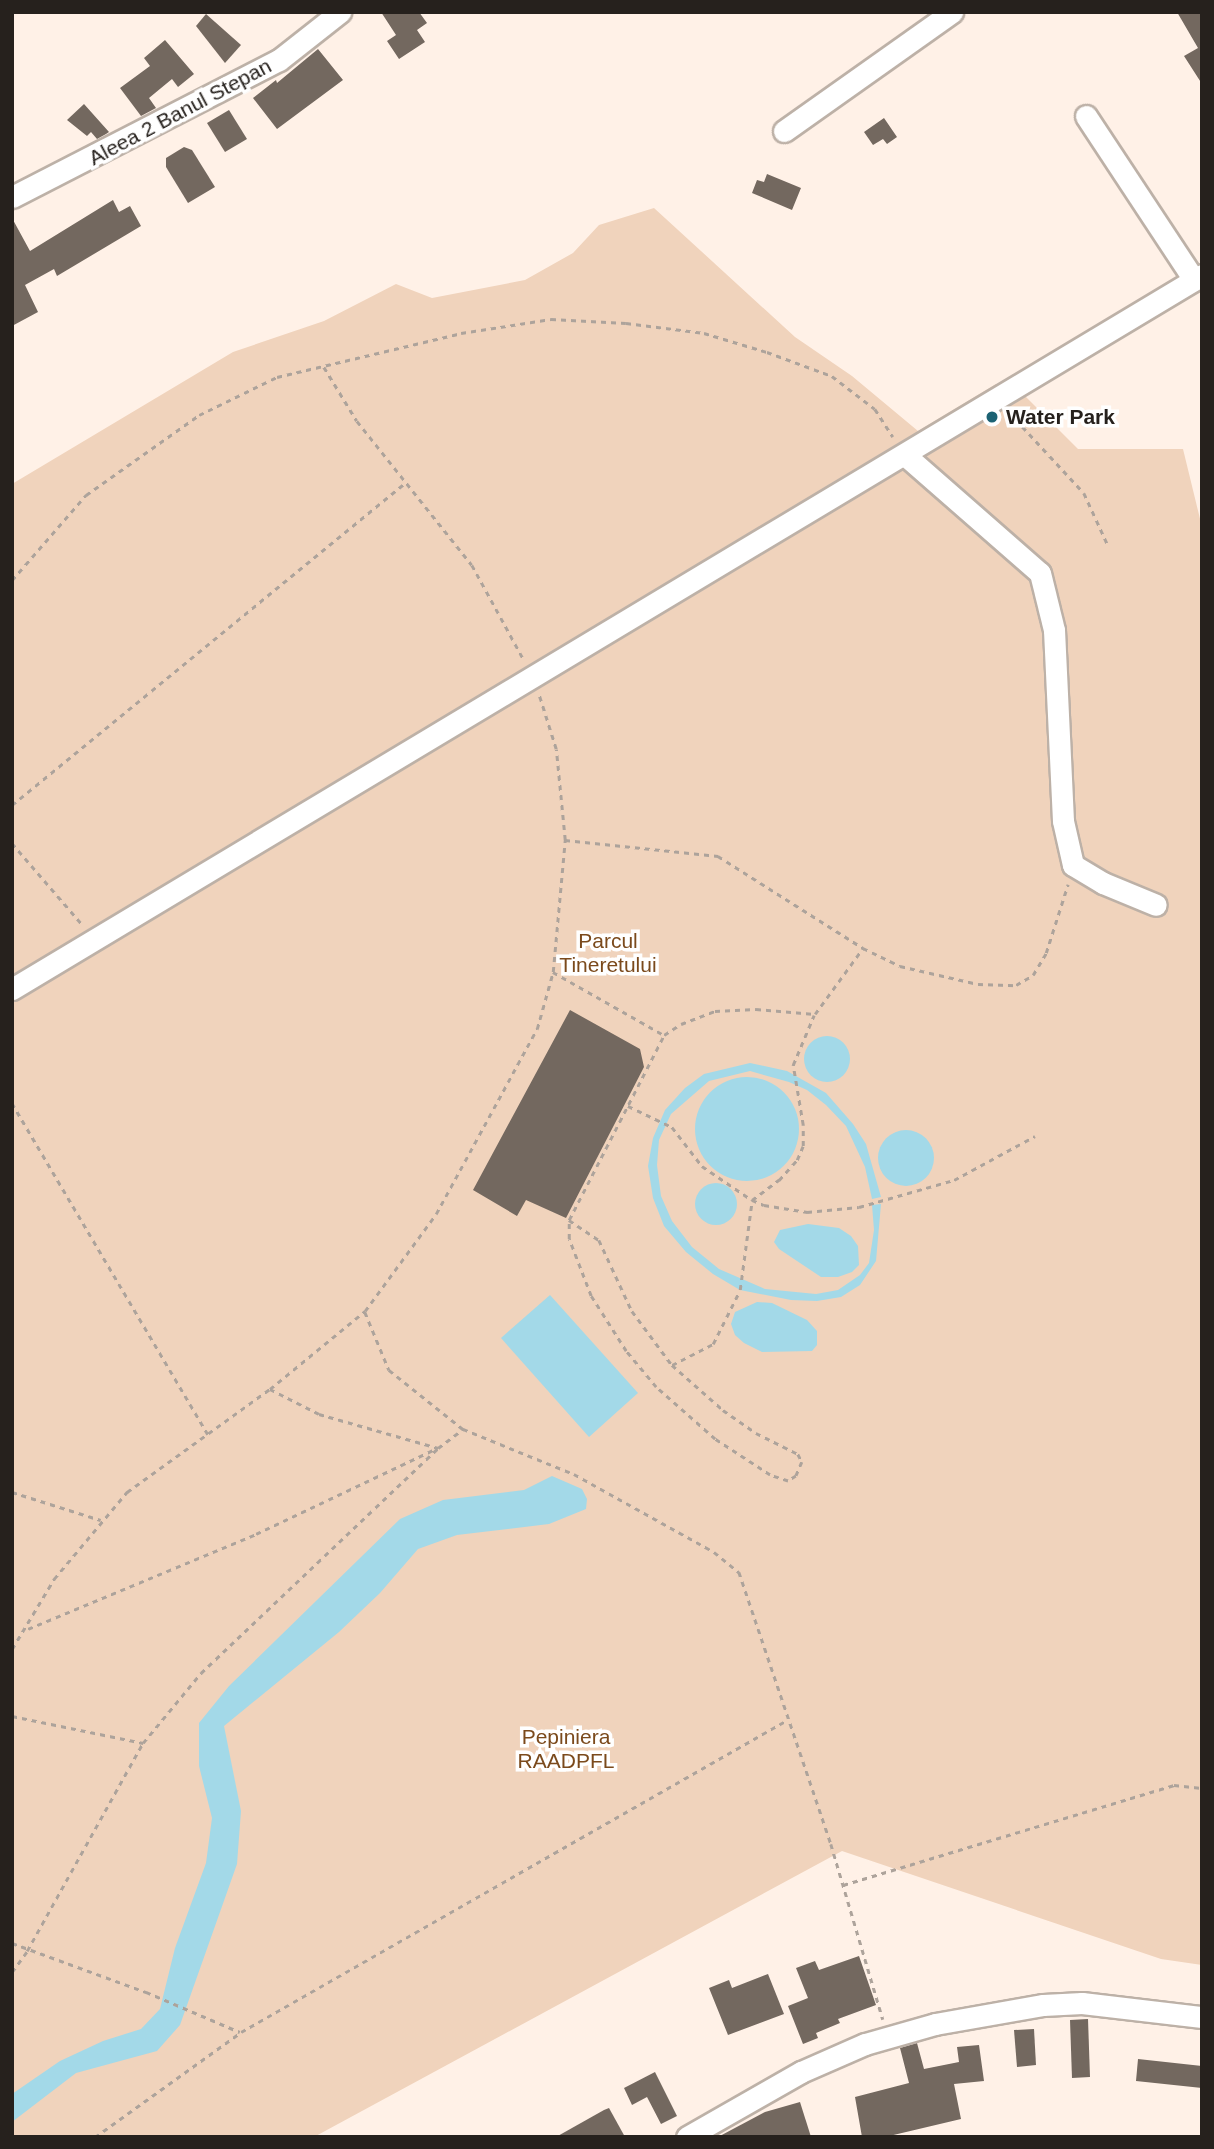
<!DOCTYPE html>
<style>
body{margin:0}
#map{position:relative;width:1214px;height:2149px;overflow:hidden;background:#fff1e7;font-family:Helvetica,sans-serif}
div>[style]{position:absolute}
.green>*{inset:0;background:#f0d3bc}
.water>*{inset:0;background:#a3d9e8}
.round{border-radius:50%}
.building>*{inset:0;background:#73685f}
.path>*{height:2.5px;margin-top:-1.25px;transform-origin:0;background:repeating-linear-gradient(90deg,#ada39b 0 5px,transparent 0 10px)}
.roads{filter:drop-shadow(2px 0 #bdb1a7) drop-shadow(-2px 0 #bdb1a7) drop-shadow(0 2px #bdb1a7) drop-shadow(0 -2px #bdb1a7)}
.minor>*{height:21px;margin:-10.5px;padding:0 10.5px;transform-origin:10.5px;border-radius:10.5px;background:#fff}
.dots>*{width:19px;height:19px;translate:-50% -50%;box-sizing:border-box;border:4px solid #fff;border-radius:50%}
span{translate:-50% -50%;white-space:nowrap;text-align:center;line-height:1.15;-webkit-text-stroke:7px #fff;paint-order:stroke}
.street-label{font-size:21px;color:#26211d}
.poi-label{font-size:21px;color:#26211d;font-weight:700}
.left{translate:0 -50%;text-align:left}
.park-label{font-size:21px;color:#7b4a1c}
.frame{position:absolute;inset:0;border:14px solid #26211d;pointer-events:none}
</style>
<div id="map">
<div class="green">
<i style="clip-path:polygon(654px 208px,795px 337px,852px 376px,918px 431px,996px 384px,1008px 392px,1017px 388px,1078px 449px,1183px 449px,1202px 527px,1202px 1965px,1161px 1959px,842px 1851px,314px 2137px,12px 2137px,12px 484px,233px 352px,324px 321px,396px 284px,432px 298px,525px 280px,573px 253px,599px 225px)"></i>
</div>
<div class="water">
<i class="round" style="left:804px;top:1036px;width:46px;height:46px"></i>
<i style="clip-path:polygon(750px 1063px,787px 1071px,826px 1093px,853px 1124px,866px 1144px,881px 1197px,872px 1199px,865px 1167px,846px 1126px,826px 1105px,807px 1090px,789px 1082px,750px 1071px,709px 1081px,671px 1114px,659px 1140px,657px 1165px,661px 1196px,672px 1221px,692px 1247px,719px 1269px,765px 1289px,816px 1294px,838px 1290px,860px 1275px,869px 1263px,874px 1230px,872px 1205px,881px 1204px,876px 1261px,860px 1285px,841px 1297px,817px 1301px,791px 1300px,740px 1290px,713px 1274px,686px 1252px,664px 1226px,653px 1198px,648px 1166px,653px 1138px,665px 1110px,685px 1088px,704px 1074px)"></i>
<i class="round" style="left:695px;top:1077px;width:104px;height:104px"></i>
<i class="round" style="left:878px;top:1130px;width:56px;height:56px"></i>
<i class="round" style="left:695px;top:1183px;width:42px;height:42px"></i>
<i style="clip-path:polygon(808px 1224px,839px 1228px,851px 1236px,858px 1246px,859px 1265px,852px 1272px,838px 1277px,821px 1277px,779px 1249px,774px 1242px,780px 1230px)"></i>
<i style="clip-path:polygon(550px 1295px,638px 1393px,589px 1437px,501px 1338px)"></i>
<i style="clip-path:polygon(757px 1302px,772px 1303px,807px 1320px,817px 1331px,817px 1345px,812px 1351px,762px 1352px,744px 1343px,735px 1335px,731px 1324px,735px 1312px)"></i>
<i style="clip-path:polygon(552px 1476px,582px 1489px,587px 1499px,586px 1509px,549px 1524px,457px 1535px,418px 1549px,380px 1593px,339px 1632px,224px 1726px,241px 1811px,237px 1864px,180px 2025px,157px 2051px,76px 2073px,12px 2122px,12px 2094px,60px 2061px,103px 2041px,141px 2029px,160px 2009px,175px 1948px,206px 1863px,212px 1818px,199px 1766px,199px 1723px,229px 1686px,400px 1519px,443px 1500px,524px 1490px)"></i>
</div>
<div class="building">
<i style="clip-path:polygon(381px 12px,419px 12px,427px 23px,417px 30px,425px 42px,399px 59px,387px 41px,396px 35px)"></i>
<i style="clip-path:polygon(1177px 12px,1202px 12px,1202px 84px,1184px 56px,1198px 48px)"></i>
<i style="clip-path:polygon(206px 14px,241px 45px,225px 63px,196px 26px)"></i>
<i style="clip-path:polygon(165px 40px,194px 74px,178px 87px,172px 79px,149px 98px,156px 108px,141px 116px,120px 88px,150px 66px,144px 58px)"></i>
<i style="clip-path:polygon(318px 49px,343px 80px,277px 129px,253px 98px,276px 80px,277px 83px)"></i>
<i style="clip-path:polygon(84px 104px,109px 132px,106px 134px,97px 139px,91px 132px,87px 136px,67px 120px)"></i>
<i style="clip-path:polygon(229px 110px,247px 139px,225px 152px,207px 123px)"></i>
<i style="clip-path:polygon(884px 118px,897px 137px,887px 144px,883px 139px,873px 145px,864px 132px)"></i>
<i style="clip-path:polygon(184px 147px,192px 150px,215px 187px,188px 203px,166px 167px,166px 158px)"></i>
<i style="clip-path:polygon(767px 174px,801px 188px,792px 210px,752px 193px,757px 180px,764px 182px)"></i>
<i style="clip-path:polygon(113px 200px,119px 212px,130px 206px,141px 226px,57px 276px,54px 269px,25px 285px,38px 312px,12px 326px,12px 218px,30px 251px)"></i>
<i style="clip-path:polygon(570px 1010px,640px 1049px,644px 1067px,566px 1218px,526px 1200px,517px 1216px,473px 1190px)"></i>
<i style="clip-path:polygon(859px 1956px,876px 2005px,838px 2019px,840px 2023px,816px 2033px,818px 2038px,803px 2044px,788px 2006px,808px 1998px,796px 1968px,815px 1961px,819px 1970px)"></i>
<i style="clip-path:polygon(768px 1974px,784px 2014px,728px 2035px,709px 1988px,729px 1980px,732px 1988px)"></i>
<i style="clip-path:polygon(1088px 2019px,1090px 2077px,1072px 2078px,1070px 2020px)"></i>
<i style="clip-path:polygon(1034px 2029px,1036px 2065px,1017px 2067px,1014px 2030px)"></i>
<i style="clip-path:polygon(917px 2043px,924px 2069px,959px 2062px,957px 2047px,979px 2045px,984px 2081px,954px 2084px,961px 2119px,885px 2137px,862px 2137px,855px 2097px,909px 2083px,900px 2048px)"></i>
<i style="clip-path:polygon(1138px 2059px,1202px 2066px,1202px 2088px,1136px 2081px)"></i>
<i style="clip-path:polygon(655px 2072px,677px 2116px,661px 2124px,647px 2097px,632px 2105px,624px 2088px)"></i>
<i style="clip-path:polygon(800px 2102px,811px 2137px,718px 2137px,765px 2112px)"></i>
<i style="clip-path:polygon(609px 2108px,625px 2137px,556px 2137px,604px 2110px)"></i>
</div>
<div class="path">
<i style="left:324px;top:367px;width:63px;rotate:58.6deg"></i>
<i style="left:357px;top:421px;width:184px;rotate:51.4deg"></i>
<i style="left:472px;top:565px;width:108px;rotate:61.3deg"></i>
<i style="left:1009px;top:412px;width:110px;rotate:47.2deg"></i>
<i style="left:1084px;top:493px;width:55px;rotate:65.3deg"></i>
<i style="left:12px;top:580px;width:113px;rotate:-49deg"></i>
<i style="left:86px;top:495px;width:138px;rotate:-35.3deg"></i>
<i style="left:199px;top:415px;width:87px;rotate:-26deg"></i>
<i style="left:277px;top:377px;width:189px;rotate:-13.4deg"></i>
<i style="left:461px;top:333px;width:91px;rotate:-8.8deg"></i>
<i style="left:551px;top:319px;width:75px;rotate:3.1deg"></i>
<i style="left:626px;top:323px;width:79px;rotate:7.3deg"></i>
<i style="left:704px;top:333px;width:66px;rotate:16.8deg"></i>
<i style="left:767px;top:352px;width:69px;rotate:20.3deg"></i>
<i style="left:832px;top:376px;width:54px;rotate:37.5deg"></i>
<i style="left:875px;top:409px;width:33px;rotate:57deg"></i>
<i style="left:12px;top:805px;width:508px;rotate:-39.33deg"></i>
<i style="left:565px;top:840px;width:154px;rotate:6deg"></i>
<i style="left:718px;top:856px;width:172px;rotate:32.4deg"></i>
<i style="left:863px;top:948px;width:41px;rotate:25.9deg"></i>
<i style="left:900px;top:966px;width:80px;rotate:13deg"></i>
<i style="left:978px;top:984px;width:38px;rotate:2deg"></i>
<i style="left:1016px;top:985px;width:20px;rotate:-30deg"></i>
<i style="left:1033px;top:975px;width:26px;rotate:-59deg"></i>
<i style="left:1046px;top:953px;width:72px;rotate:-72.3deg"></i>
<i style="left:12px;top:843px;width:107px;rotate:49.2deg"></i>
<i style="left:553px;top:972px;width:128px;rotate:29.6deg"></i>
<i style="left:12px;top:1103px;width:385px;rotate:59.4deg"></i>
<i style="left:628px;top:1106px;width:49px;rotate:25.5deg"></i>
<i style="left:672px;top:1127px;width:49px;rotate:52.4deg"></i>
<i style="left:702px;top:1166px;width:60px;rotate:34.2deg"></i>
<i style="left:752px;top:1200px;width:13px;rotate:23deg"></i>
<i style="left:764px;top:1205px;width:44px;rotate:9.2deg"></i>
<i style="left:807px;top:1212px;width:52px;rotate:-5.5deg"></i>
<i style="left:859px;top:1207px;width:99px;rotate:-15.9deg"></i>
<i style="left:954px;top:1180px;width:92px;rotate:-28.5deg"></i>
<i style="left:569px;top:1220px;width:36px;rotate:34deg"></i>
<i style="left:599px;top:1240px;width:78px;rotate:65.1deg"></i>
<i style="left:632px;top:1311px;width:67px;rotate:53.5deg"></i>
<i style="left:672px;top:1365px;width:68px;rotate:41.4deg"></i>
<i style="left:723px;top:1410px;width:40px;rotate:34.9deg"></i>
<i style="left:756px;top:1433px;width:47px;rotate:26.6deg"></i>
<i style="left:798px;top:1454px;width:9px;rotate:63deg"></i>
<i style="left:802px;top:1462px;width:15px;rotate:113deg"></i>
<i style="left:796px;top:1476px;width:9px;rotate:148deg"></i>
<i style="left:788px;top:1481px;width:19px;rotate:-162deg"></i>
<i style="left:770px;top:1475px;width:66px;rotate:-146.8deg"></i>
<i style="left:715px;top:1439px;width:79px;rotate:-138.6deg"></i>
<i style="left:656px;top:1387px;width:47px;rotate:-129.8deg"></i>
<i style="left:626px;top:1351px;width:65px;rotate:-122.5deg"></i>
<i style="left:591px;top:1296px;width:61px;rotate:-111.1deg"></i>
<i style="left:569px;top:1239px;width:19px;rotate:-90deg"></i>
<i style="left:569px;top:1220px;width:208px;rotate:-62.8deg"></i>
<i style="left:664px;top:1035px;width:20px;rotate:-33deg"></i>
<i style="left:681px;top:1024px;width:36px;rotate:-21deg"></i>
<i style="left:715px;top:1011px;width:41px;rotate:-2.8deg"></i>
<i style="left:756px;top:1009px;width:59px;rotate:4.8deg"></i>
<i style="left:815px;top:1014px;width:82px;rotate:-54deg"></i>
<i style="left:365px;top:1312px;width:63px;rotate:67.5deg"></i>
<i style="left:389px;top:1370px;width:95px;rotate:38.6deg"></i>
<i style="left:672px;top:1365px;width:46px;rotate:-27.1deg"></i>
<i style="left:713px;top:1344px;width:60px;rotate:-63.4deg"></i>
<i style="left:740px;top:1290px;width:91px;rotate:-82.4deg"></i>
<i style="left:752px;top:1200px;width:34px;rotate:-37deg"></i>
<i style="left:779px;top:1180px;width:27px;rotate:-48deg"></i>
<i style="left:797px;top:1160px;width:15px;rotate:-67deg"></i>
<i style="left:803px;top:1146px;width:21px;rotate:-90deg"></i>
<i style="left:803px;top:1125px;width:61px;rotate:-99.5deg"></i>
<i style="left:793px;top:1065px;width:54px;rotate:-67.2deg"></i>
<i style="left:270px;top:1389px;width:55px;rotate:27deg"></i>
<i style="left:319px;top:1414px;width:124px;rotate:15.9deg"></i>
<i style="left:12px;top:1492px;width:93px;rotate:17.5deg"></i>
<i style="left:28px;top:1629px;width:247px;rotate:-22.6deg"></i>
<i style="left:256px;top:1534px;width:198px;rotate:-25.4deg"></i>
<i style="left:12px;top:1649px;width:82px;rotate:-59deg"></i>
<i style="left:54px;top:1579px;width:114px;rotate:-50deg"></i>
<i style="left:127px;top:1492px;width:176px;rotate:-35.8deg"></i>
<i style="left:270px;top:1389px;width:123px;rotate:-39.4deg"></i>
<i style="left:365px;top:1311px;width:120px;rotate:-53.8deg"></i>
<i style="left:436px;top:1214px;width:211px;rotate:-61.4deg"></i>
<i style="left:537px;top:1029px;width:59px;rotate:-74.3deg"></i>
<i style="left:553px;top:972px;width:133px;rotate:-84.8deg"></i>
<i style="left:565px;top:840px;width:91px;rotate:-95.6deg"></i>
<i style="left:556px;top:749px;width:57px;rotate:-107.5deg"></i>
<i style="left:12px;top:1716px;width:134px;rotate:11.6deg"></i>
<i style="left:843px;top:1885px;width:346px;rotate:-16.8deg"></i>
<i style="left:1174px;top:1785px;width:28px;rotate:6deg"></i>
<i style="left:12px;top:1943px;width:143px;rotate:20.1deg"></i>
<i style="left:146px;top:1992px;width:102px;rotate:23.1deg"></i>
<i style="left:12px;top:1972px;width:26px;rotate:-54deg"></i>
<i style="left:27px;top:1951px;width:238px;rotate:-60.9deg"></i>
<i style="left:143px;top:1743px;width:91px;rotate:-50.4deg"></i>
<i style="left:201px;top:1673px;width:327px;rotate:-43.5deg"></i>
<i style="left:438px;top:1448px;width:31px;rotate:-37deg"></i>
<i style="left:463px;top:1429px;width:120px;rotate:22.1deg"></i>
<i style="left:574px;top:1474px;width:160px;rotate:29.1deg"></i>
<i style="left:714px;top:1552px;width:32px;rotate:39deg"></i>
<i style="left:739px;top:1572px;width:287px;rotate:71.3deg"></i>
<i style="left:831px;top:1844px;width:183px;rotate:73.5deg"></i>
<i style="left:95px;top:2137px;width:180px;rotate:-35.7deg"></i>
<i style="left:241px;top:2032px;width:629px;rotate:-29.74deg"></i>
</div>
<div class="roads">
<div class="minor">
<i style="left:1086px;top:116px;width:196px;rotate:56.6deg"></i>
<i style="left:784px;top:131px;width:206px;rotate:-35.3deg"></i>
<i style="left:12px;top:197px;width:300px;rotate:-27.2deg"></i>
<i style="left:279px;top:60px;width:78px;rotate:-38.2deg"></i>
<i style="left:905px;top:455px;width:179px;rotate:41.2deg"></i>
<i style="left:1040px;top:573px;width:59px;rotate:76.2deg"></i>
<i style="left:1054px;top:630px;width:191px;rotate:87.3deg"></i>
<i style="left:1063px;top:821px;width:45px;rotate:77.2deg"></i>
<i style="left:1073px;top:865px;width:35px;rotate:31deg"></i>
<i style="left:1103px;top:883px;width:57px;rotate:22.5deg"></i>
<i style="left:12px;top:989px;width:1388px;rotate:-30.96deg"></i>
<i style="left:687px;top:2137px;width:131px;rotate:-29.7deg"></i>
<i style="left:801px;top:2072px;width:70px;rotate:-23.6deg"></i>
<i style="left:865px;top:2044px;width:73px;rotate:-15.9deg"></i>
<i style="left:935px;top:2024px;width:110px;rotate:-10deg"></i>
<i style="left:1043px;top:2005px;width:39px;rotate:-3deg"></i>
<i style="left:1082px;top:2003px;width:121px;rotate:6.7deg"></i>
</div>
</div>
<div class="dots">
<i style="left:992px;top:417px;background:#1c6273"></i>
</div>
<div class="street-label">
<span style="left:180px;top:112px;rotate:-28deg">Aleea 2 Banul Stepan</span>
</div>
<div class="poi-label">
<span class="left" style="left:1006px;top:417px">Water Park</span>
</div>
<div class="park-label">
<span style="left:608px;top:953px">Parcul<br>Tineretului</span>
<span style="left:566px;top:1749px">Pepiniera<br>RAADPFL</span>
</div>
<div class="frame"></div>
</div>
